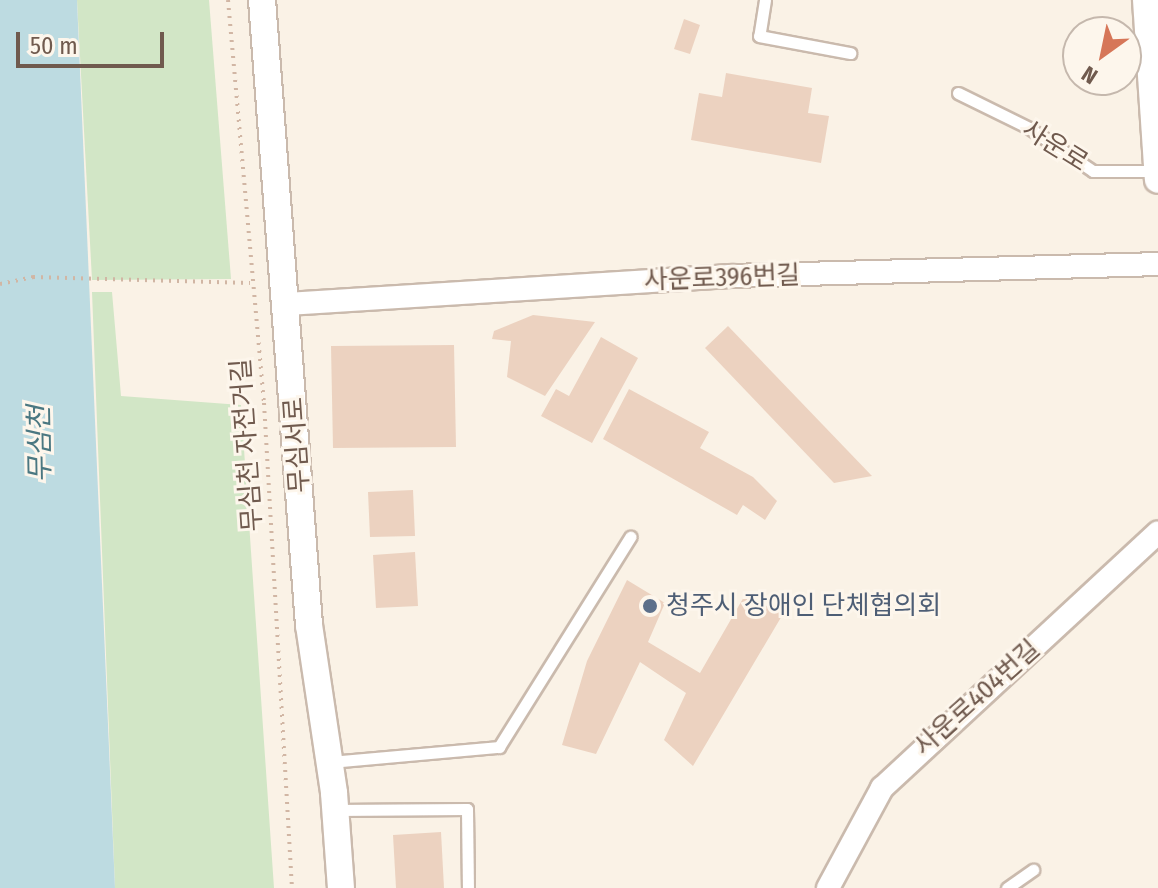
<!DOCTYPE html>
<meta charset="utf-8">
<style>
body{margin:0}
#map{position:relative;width:1158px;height:888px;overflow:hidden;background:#faf2e6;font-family:"Fira Sans Condensed","Noto Sans KR",sans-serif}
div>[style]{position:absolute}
.green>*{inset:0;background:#d2e6c6}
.water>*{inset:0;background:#bddbe1}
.building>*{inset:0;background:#ecd2c0}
.path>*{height:4px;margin-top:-2px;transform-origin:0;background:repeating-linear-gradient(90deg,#d1b6a4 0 2px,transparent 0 8px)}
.roads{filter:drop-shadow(2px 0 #cabaad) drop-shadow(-2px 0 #cabaad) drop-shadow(0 2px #cabaad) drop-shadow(0 -2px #cabaad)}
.service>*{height:11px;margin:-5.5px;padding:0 5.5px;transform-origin:5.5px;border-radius:5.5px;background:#fff}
.minor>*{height:22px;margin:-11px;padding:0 11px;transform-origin:11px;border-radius:11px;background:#fff}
.tertiary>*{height:26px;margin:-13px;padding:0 13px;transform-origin:13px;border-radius:13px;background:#fff}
.dots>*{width:22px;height:22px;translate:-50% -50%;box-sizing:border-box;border:4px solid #fdf6ec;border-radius:50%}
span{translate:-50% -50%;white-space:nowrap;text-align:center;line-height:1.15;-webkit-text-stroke:6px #fdf6ec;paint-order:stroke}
.street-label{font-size:26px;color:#705a4e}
.service-label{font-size:26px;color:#4e5e75}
.left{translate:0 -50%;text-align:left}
.water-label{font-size:28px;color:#4a7781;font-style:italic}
.north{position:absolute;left:1062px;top:16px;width:80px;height:80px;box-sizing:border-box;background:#fdf6ec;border:2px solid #c5b8ad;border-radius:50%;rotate:213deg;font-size:22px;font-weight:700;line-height:32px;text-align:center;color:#705a4e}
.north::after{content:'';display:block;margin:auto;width:28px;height:36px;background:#d67658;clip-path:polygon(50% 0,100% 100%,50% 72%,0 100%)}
.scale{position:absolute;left:16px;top:32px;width:148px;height:36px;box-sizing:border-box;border:4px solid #705a4e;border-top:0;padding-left:10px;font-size:24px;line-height:28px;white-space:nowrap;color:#705a4e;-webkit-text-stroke:6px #fdf6ec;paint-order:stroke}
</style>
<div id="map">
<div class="green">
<i style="clip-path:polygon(77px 0,209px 0,231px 279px,92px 280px)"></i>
<i style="clip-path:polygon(92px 292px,112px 292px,121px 396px,241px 405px,274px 888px,115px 888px)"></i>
</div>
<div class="water">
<i style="clip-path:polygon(0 0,77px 0,115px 888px,0 888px)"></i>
</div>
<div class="building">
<i style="clip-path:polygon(684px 19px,700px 25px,690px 54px,674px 49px)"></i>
<i style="clip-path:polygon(726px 73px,812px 88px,808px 113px,829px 116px,821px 163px,691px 140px,699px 93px,722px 97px)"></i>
<i style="clip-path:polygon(533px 315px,595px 322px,545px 396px,507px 377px,511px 341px,492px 339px,494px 331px)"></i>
<i style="clip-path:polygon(728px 326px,872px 476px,834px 483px,705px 348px)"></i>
<i style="clip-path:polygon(601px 337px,638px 358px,592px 443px,541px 416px,556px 389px,569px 396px)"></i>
<i style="clip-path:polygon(454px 345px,456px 447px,333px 448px,331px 346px)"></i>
<i style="clip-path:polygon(629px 389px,709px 432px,700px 448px,753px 477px,777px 501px,765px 520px,743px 505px,737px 515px,603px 439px)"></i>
<i style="clip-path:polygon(413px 490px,415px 536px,370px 537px,368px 492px)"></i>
<i style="clip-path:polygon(415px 552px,418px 606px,376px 608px,373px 555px)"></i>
<i style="clip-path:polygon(627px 580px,665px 603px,648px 642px,700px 673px,745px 595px,783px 614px,693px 766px,664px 740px,686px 693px,640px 662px,596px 754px,562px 745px,587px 661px)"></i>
<i style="clip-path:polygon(441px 832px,444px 888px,396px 888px,393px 835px)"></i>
</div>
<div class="path">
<i style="left:228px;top:0;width:405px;rotate:84.9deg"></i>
<i style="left:264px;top:403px;width:486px;rotate:86.7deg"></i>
<i style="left:0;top:284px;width:34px;rotate:-12deg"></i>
<i style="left:33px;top:277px;width:217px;rotate:1.6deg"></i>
</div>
<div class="roads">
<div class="service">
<i style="left:765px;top:0;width:36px;rotate:99deg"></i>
<i style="left:759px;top:36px;width:93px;rotate:10.6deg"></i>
<i style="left:958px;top:93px;width:79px;rotate:26.2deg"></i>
<i style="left:1029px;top:128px;width:77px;rotate:33.9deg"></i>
<i style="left:1093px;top:171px;width:64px"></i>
<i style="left:330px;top:762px;width:170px;rotate:-5.1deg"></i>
<i style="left:499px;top:747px;width:248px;rotate:-58deg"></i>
<i style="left:335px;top:810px;width:132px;rotate:-0.4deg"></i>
<i style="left:467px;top:809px;width:79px;rotate:89.3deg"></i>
<i style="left:1007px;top:888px;width:32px;rotate:-35deg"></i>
</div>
<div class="minor">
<i style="left:286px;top:304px;width:446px;rotate:-3.6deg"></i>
<i style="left:731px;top:276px;width:427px;rotate:-1.6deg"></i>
<i style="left:828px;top:888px;width:114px;rotate:-61.6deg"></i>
<i style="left:882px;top:788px;width:376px;rotate:-42.8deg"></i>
</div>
<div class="tertiary">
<i style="left:262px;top:0;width:627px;rotate:85.7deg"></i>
<i style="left:309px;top:625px;width:170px;rotate:81.5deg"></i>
<i style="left:334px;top:793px;width:95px;rotate:85.8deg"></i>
<i style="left:1146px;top:0;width:180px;rotate:86.2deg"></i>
</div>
</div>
<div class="dots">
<i style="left:650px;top:606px;background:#5c6f8a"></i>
</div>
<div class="street-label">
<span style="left:1055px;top:146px;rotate:32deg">사운로</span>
<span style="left:722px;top:278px;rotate:-2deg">사운로396번길</span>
<span style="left:247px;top:445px;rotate:-94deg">무심천 자전거길</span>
<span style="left:297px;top:445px;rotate:-94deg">무심서로</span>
<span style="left:977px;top:698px;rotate:-42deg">사운로404번길</span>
</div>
<div class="service-label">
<span class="left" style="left:666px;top:606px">청주시 장애인 단체협의회</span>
</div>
<div class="water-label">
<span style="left:40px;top:444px;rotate:-91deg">무심천</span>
</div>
<div class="north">N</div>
<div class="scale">50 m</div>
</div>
